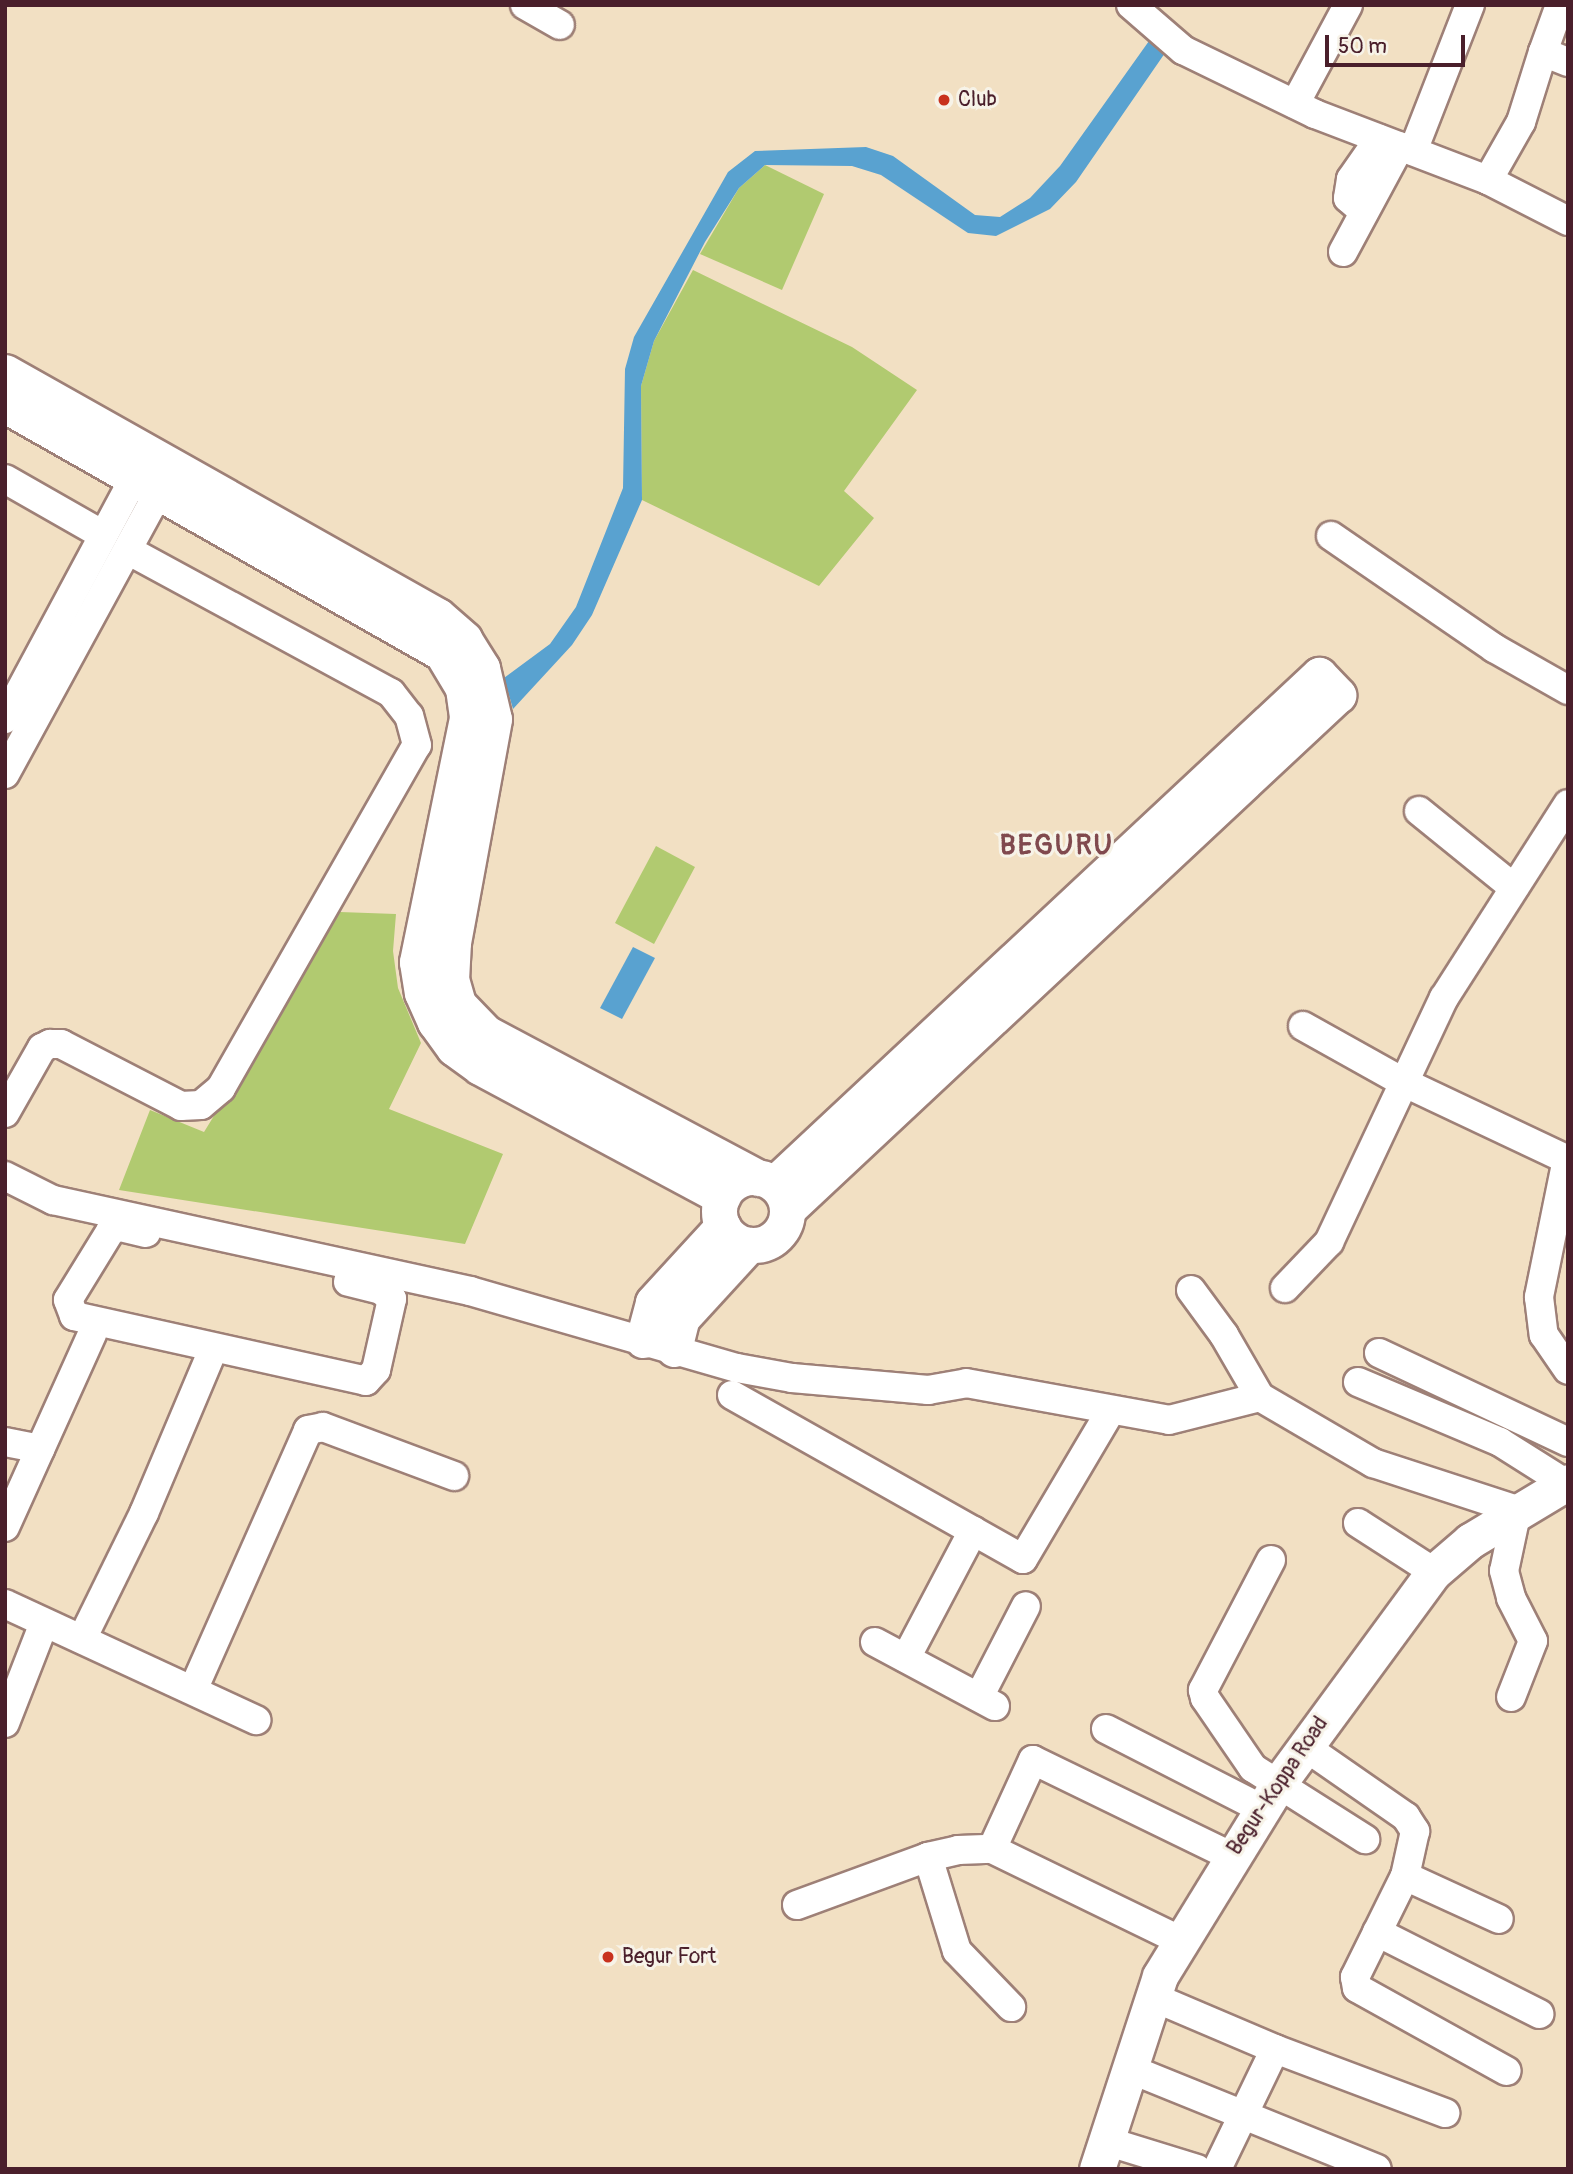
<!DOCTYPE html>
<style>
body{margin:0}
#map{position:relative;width:1573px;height:2174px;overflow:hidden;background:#f2e0c3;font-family:Pangolin,sans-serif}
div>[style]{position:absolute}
.green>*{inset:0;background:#b1ca70}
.water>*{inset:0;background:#59a2d0}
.roads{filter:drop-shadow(2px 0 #9e8077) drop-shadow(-2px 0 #9e8077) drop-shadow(0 2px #9e8077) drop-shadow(0 -2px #9e8077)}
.minor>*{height:28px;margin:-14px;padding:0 14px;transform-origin:14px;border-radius:14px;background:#fff}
.major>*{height:35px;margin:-17.5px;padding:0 17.5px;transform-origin:17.5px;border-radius:17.5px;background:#fff}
.major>.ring{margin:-17.5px;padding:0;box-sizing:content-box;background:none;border:35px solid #fff;border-radius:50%}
.dots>*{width:19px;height:19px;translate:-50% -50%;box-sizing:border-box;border:4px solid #f7f3e8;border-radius:50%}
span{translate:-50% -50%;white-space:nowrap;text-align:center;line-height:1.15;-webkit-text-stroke:6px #f7f3e8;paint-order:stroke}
.poi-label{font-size:21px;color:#4a1f2b}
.left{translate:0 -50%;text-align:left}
.street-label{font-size:21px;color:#4a1f2b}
.district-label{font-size:28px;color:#80494e;font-weight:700;letter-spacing:2px}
.frame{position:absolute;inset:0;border:7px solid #4a1f2b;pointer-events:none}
.scale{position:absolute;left:1325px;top:35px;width:140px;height:32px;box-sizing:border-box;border:4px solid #4a1f2b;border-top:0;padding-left:9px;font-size:21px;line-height:24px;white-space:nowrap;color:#4a1f2b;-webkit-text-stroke:5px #f7f3e8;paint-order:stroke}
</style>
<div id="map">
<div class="green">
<i style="clip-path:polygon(765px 165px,824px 194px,782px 290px,700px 254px,739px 188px)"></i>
<i style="clip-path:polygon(693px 270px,852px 347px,917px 390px,844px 491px,874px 518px,819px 586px,642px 500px,641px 386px,654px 341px)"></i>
<i style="clip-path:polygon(656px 846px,695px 867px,654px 944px,615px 923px)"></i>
<i style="clip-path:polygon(340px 912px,396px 914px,393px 951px,398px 988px,421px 1043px,389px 1109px,503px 1154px,465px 1244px,119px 1190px,150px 1110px,204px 1132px)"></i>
</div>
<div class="water">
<i style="clip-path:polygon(1149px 41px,1165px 53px,1076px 182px,1050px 209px,996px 236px,968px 233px,881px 175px,852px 166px,765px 165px,739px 188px,705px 242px,654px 341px,641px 386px,642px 500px,592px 615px,572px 645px,513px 709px,504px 678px,550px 644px,576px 607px,623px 488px,625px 369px,634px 337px,728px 172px,755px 151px,866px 147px,893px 156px,975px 215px,1000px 217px,1030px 198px,1060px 166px)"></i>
<i style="clip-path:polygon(633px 947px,655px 958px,622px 1019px,600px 1008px)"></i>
</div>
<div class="roads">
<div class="minor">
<i style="left:525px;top:5px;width:40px;rotate:29.7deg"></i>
<i style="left:1131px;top:5px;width:69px;rotate:40.9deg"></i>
<i style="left:1183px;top:50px;width:147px;rotate:25.9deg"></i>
<i style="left:1315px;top:114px;width:185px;rotate:20.9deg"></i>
<i style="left:1488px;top:180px;width:67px;rotate:-60.4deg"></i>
<i style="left:1521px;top:122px;width:73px;rotate:-72.6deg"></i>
<i style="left:1543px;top:52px;width:27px;rotate:22deg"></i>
<i style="left:1543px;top:52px;width:50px;rotate:-70.1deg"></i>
<i style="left:1295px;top:104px;width:112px;rotate:-61.8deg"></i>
<i style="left:1413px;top:151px;width:157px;rotate:-68.7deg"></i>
<i style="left:1488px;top:180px;width:90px;rotate:27.1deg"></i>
<i style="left:1364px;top:212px;width:21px;rotate:-139deg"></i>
<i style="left:1348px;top:198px;width:19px;rotate:-81deg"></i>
<i style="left:1351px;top:179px;width:49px;rotate:-55deg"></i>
<i style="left:1343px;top:252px;width:120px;rotate:-61.7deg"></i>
<i style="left:5px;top:479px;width:113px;rotate:29.7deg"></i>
<i style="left:1331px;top:536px;width:198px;rotate:34.5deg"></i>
<i style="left:1494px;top:648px;width:85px;rotate:29.6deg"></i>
<i style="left:5px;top:719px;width:273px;rotate:-61.8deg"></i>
<i style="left:5px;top:774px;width:321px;rotate:-61.4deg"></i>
<i style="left:1419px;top:811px;width:122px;rotate:39deg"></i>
<i style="left:1303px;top:1026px;width:115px;rotate:29.2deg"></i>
<i style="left:1403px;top:1082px;width:183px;rotate:25.3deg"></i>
<i style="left:5px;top:1113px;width:75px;rotate:-60.4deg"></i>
<i style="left:42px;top:1048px;width:9px;rotate:-27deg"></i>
<i style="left:50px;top:1044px;width:11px"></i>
<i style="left:61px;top:1044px;width:135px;rotate:27.3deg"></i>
<i style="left:181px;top:1106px;width:20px;rotate:-3deg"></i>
<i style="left:201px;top:1105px;width:26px;rotate:-40deg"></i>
<i style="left:221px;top:1088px;width:395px;rotate:-60.3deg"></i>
<i style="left:417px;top:745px;width:30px;rotate:-105deg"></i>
<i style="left:409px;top:716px;width:29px;rotate:-128deg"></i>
<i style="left:391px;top:693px;width:299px;rotate:-151.5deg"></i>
<i style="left:1567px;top:1159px;width:141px;rotate:101.5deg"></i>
<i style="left:1539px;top:1297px;width:38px;rotate:83deg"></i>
<i style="left:1544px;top:1335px;width:42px;rotate:55.6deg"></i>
<i style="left:5px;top:1176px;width:54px;rotate:26.6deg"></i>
<i style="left:53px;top:1200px;width:427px;rotate:12.3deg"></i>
<i style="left:470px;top:1291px;width:278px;rotate:16.1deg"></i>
<i style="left:737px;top:1368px;width:56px;rotate:10.3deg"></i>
<i style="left:792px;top:1378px;width:137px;rotate:5deg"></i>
<i style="left:928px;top:1390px;width:39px;rotate:-10deg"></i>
<i style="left:966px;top:1383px;width:206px;rotate:10.3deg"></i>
<i style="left:1169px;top:1420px;width:94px;rotate:-14.2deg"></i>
<i style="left:1260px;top:1397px;width:131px;rotate:30.3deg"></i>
<i style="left:1373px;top:1463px;width:151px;rotate:18.1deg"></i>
<i style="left:1517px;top:1510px;width:62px;rotate:102deg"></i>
<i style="left:1504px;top:1571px;width:28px;rotate:75deg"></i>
<i style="left:1511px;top:1598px;width:48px;rotate:62.9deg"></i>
<i style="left:1533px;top:1641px;width:60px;rotate:111.4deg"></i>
<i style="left:146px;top:1233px;width:28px;rotate:-167deg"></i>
<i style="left:119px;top:1227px;width:9px;rotate:159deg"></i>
<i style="left:111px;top:1230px;width:82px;rotate:121.6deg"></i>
<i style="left:68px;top:1300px;width:17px;rotate:69deg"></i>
<i style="left:74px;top:1316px;width:299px;rotate:12.5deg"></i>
<i style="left:366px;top:1381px;width:15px;rotate:-48deg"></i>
<i style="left:376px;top:1370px;width:73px;rotate:-77.3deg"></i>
<i style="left:392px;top:1299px;width:14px;rotate:-141deg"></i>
<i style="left:381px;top:1290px;width:34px;rotate:-166deg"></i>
<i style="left:1285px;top:1288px;width:64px;rotate:-46.3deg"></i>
<i style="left:1329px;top:1242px;width:270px;rotate:-64.8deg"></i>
<i style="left:1444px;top:998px;width:230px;rotate:-57.4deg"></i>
<i style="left:1191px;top:1290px;width:56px;rotate:53.7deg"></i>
<i style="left:1224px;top:1335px;width:72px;rotate:59.9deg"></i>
<i style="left:1379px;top:1353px;width:209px;rotate:25.2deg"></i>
<i style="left:1358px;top:1382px;width:154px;rotate:22.9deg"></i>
<i style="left:1500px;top:1442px;width:77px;rotate:32.2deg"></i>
<i style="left:732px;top:1395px;width:334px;rotate:29.4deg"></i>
<i style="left:1023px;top:1559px;width:173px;rotate:-59.4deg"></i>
<i style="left:5px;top:1442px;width:36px;rotate:11deg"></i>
<i style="left:1358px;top:1523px;width:90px;rotate:32.8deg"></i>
<i style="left:5px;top:1527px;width:212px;rotate:-65.7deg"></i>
<i style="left:1271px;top:1560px;width:147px;rotate:117.6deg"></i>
<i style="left:1203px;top:1690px;width:8px;rotate:76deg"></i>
<i style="left:1205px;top:1698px;width:85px;rotate:55.6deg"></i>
<i style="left:1253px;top:1768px;width:133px;rotate:32.4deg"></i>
<i style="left:5px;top:1604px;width:277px;rotate:24.8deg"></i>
<i style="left:82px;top:1639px;width:140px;rotate:-63.8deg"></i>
<i style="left:144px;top:1513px;width:167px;rotate:-67.1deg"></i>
<i style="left:875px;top:1642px;width:136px;rotate:28.1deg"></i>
<i style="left:906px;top:1658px;width:144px;rotate:-62.2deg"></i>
<i style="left:193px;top:1690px;width:284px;rotate:-66.1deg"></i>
<i style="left:308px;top:1430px;width:15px;rotate:-11deg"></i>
<i style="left:323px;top:1427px;width:140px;rotate:20.5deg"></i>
<i style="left:979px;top:1697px;width:102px;rotate:-62.7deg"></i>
<i style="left:5px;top:1723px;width:107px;rotate:-68.7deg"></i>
<i style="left:1106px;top:1729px;width:175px;rotate:27.1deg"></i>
<i style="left:1304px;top:1746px;width:124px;rotate:34.8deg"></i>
<i style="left:1406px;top:1817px;width:17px;rotate:57deg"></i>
<i style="left:1415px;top:1831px;width:46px;rotate:102.5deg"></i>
<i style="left:1405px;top:1876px;width:113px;rotate:116.3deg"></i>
<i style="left:1355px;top:1977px;width:11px;rotate:80deg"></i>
<i style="left:1357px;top:1988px;width:171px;rotate:29deg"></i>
<i style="left:992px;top:1849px;width:98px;rotate:-65.3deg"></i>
<i style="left:1033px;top:1760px;width:220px;rotate:25.9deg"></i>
<i style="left:928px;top:1857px;width:98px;rotate:72.9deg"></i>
<i style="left:957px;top:1951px;width:78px;rotate:46deg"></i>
<i style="left:1405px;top:1876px;width:103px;rotate:24.6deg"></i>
<i style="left:797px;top:1905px;width:140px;rotate:-20.1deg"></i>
<i style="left:928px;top:1857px;width:31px;rotate:-13deg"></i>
<i style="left:958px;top:1850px;width:34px;rotate:-2deg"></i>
<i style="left:992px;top:1849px;width:208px;rotate:25.9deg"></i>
<i style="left:1377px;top:1932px;width:182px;rotate:26.8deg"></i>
<i style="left:1153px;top:1997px;width:133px;rotate:23.1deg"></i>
<i style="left:1275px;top:2049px;width:182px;rotate:20.6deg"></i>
<i style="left:1130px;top:2069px;width:266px;rotate:22deg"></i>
<i style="left:1106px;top:2141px;width:95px;rotate:17.1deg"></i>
<i style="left:1217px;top:2169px;width:133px;rotate:-64.2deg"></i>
</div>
<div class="major">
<i style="left:5px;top:372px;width:497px;rotate:29.4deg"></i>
<i style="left:438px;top:616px;width:35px;rotate:41deg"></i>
<i style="left:464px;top:639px;width:34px;rotate:58deg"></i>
<i style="left:482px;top:668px;width:52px;rotate:76.8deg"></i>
<i style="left:494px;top:719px;width:227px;rotate:100.4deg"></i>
<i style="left:453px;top:942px;width:37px;rotate:93deg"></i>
<i style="left:451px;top:979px;width:26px;rotate:74deg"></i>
<i style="left:458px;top:1004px;width:40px;rotate:46deg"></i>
<i style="left:486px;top:1033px;width:309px;rotate:28deg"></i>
<i style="left:5px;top:405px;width:502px;rotate:29.58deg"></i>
<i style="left:442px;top:653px;width:41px;rotate:59deg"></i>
<i style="left:463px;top:688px;width:30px;rotate:82deg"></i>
<i style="left:467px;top:718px;width:249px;rotate:101.6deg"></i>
<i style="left:417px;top:962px;width:31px;rotate:81deg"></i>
<i style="left:422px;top:993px;width:32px;rotate:66deg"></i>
<i style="left:435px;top:1022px;width:32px;rotate:54deg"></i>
<i style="left:454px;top:1048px;width:32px;rotate:36deg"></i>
<i style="left:480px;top:1067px;width:275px;rotate:28.2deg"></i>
<i class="ring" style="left:719px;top:1177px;width:33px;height:33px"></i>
<i style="left:774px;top:1184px;width:746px;rotate:-43.04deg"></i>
<i style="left:1319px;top:675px;width:28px;rotate:46deg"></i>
<i style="left:1338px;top:695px;width:753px;rotate:136.94deg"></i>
<i style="left:643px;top:1340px;width:39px;rotate:-75deg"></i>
<i style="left:653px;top:1302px;width:103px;rotate:-47.4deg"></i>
<i style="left:674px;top:1349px;width:32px;rotate:-76deg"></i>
<i style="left:682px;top:1318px;width:99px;rotate:-47.5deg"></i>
<i style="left:1097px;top:2169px;width:203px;rotate:-71.9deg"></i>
<i style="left:1160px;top:1976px;width:225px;rotate:-58.4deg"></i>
<i style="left:1278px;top:1784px;width:263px;rotate:-53.7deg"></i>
<i style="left:1434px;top:1572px;width:48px;rotate:-40.7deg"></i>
<i style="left:1470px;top:1541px;width:114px;rotate:-31deg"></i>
</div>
</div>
<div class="dots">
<i style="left:944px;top:100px;background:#c8321e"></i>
<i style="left:608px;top:1957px;background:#c8321e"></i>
</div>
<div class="poi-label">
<span class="left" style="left:958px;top:100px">Club</span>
<span class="left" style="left:622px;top:1957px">Begur Fort</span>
</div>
<div class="street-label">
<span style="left:1278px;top:1786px;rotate:-56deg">Begur-Koppa Road</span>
</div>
<div class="district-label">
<span style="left:1057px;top:846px">BEGURU</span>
</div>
<div class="frame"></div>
<div class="scale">50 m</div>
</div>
